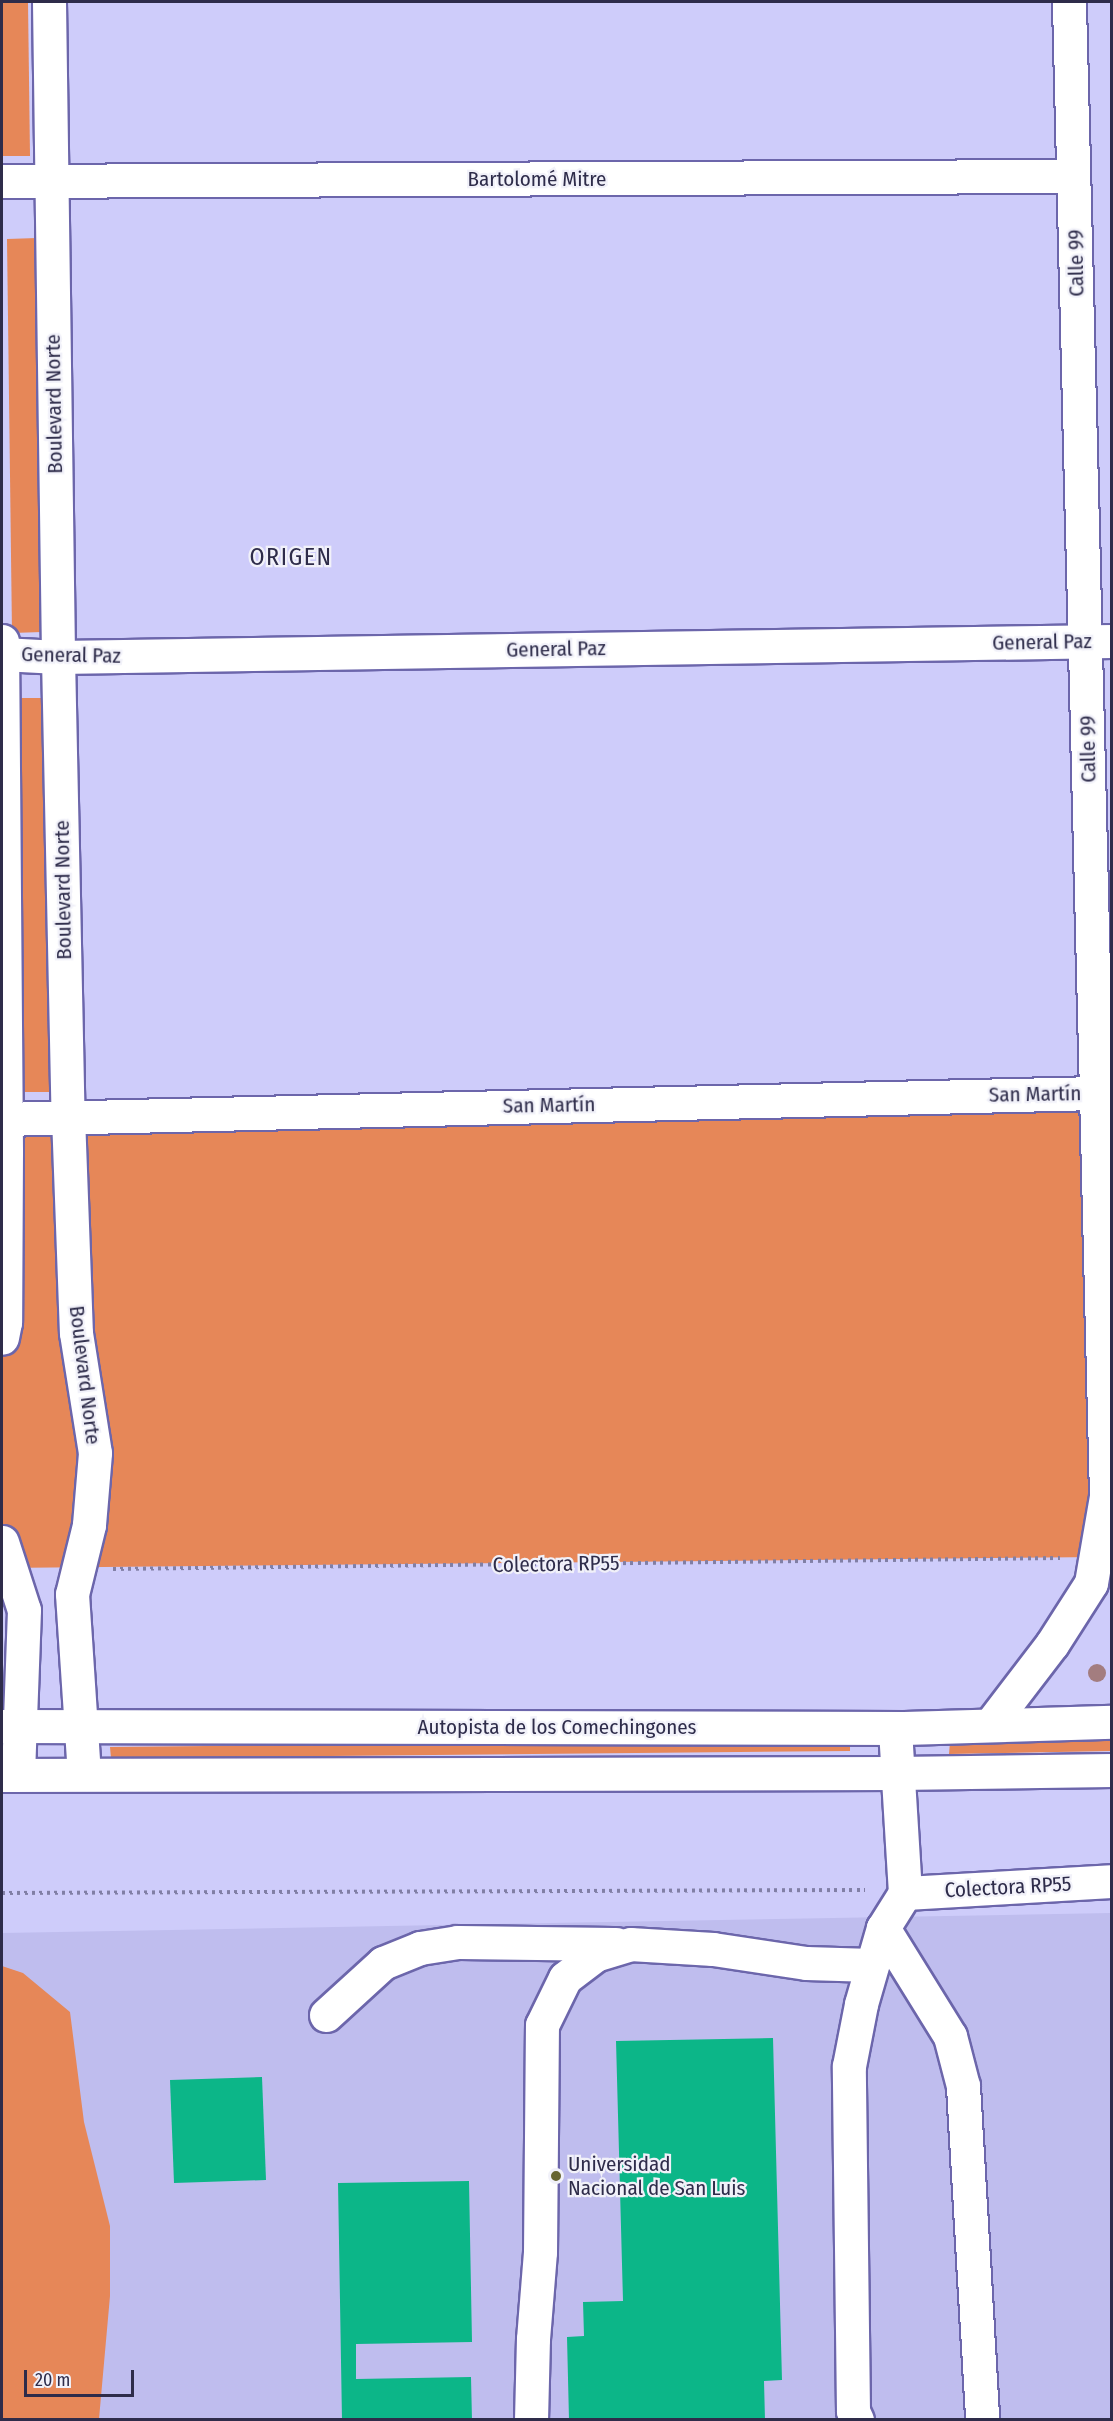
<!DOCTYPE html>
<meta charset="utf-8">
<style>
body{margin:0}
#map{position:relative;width:1113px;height:2421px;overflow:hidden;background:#ceccfa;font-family:"Fira Sans Condensed",sans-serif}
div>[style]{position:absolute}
.built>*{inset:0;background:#bfbdee}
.green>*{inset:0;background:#e68758}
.building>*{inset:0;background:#0cb688}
.path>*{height:4px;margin-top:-2px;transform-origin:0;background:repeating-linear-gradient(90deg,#817fa5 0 3px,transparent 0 7.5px)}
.roads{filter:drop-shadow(2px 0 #6c66ab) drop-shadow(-2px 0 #6c66ab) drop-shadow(0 2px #6c66ab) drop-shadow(0 -2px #6c66ab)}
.minor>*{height:33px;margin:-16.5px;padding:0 16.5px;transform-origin:16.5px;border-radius:16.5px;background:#fff}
.major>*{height:33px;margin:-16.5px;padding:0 16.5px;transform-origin:16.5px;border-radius:16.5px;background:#fff}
.trees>*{width:18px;height:18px;margin:-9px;border-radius:50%;background:#a37d7f}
.dots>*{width:16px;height:16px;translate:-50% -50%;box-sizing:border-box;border:3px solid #f1f1f9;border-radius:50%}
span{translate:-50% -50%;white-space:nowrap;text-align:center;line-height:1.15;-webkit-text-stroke:4.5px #f1f1f9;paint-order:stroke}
.street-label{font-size:21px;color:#2e2c4a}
.poi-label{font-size:21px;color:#2e2c4a}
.left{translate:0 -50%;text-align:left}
.quarter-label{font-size:24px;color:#2e2c4a;letter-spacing:1.5px}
.frame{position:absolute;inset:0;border:3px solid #2e2c4a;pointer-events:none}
.scale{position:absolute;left:24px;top:2370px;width:110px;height:27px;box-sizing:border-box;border:3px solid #2e2c4a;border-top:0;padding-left:8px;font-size:18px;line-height:21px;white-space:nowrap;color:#2e2c4a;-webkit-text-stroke:4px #f1f1f9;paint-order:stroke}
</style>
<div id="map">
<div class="built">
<i style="clip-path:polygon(1111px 1913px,1111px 2419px,2px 2419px,2px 1933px)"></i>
</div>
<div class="green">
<i style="clip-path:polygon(2px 2px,28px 2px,30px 156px,2px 156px)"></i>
<i style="clip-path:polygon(37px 238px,42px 632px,12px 633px,7px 239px)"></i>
<i style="clip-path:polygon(16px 698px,46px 698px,51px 1092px,22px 1092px)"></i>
<i style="clip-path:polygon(1096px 1093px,1102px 1557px,2px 1568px,2px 1119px)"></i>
<i style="clip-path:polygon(850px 1739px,850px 1751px,111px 1758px,110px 1747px)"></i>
<i style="clip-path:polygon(1111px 1739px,1111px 1751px,949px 1754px,950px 1742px)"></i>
<i style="clip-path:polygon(2px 1966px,23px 1973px,70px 2012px,84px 2122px,110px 2226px,110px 2296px,99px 2419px,2px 2419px)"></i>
</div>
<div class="building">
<i style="clip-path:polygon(773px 2038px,782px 2380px,764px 2381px,765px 2420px,569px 2420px,567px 2337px,584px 2336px,583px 2302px,623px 2301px,616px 2041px)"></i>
<i style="clip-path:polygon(262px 2077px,266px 2180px,174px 2183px,170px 2080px)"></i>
<i style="clip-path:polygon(469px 2181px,472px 2342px,356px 2344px,356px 2379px,471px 2377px,472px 2420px,342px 2420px,338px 2183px)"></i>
</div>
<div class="path">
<i style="left:113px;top:1569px;width:947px;rotate:-0.67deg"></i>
<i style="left:2px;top:1893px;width:863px;rotate:-0.2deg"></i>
</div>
<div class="roads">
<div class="minor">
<i style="left:49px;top:2px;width:655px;rotate:89.21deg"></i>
<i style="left:58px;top:657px;width:459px;rotate:88.8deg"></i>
<i style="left:68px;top:1116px;width:217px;rotate:87.9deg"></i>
<i style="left:76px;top:1333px;width:121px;rotate:81deg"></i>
<i style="left:95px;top:1453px;width:72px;rotate:94.8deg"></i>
<i style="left:89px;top:1525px;width:71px;rotate:103.8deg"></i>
<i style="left:72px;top:1594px;width:180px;rotate:86.2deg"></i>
<i style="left:2px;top:181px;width:1071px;rotate:-0.27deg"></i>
<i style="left:2px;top:641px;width:511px;rotate:89.55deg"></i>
<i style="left:6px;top:1152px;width:170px;rotate:90.3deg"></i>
<i style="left:5px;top:1322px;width:16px;rotate:101deg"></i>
<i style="left:2px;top:654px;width:56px;rotate:3.1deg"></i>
<i style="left:58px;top:657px;width:1054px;rotate:-0.87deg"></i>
<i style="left:2px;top:1119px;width:1094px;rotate:-1.36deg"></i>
<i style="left:2px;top:1542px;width:71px;rotate:72.1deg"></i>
<i style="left:24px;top:1610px;width:164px;rotate:92.1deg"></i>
<i style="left:990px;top:1725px;width:102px;rotate:-52.6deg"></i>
<i style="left:1052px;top:1644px;width:72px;rotate:-57.4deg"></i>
<i style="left:1091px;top:1583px;width:88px;rotate:-80.2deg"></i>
<i style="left:1106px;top:1496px;width:1494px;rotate:-91.42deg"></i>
<i style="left:905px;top:1893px;width:207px;rotate:-3.3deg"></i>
<i style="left:883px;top:1928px;width:127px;rotate:58.2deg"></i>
<i style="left:950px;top:2036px;width:52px;rotate:75.4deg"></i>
<i style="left:963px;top:2086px;width:335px;rotate:86.7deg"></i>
<i style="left:326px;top:2015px;width:77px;rotate:-42.4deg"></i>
<i style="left:383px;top:1963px;width:40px;rotate:-22deg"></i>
<i style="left:420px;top:1948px;width:37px;rotate:-9deg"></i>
<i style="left:457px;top:1942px;width:159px;rotate:0.7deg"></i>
<i style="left:531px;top:2420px;width:81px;rotate:-88.6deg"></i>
<i style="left:533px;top:2339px;width:87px;rotate:-85.4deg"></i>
<i style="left:540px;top:2252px;width:227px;rotate:-89.5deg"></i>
<i style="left:542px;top:2025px;width:52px;rotate:-63.9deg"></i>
<i style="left:565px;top:1978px;width:38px;rotate:-37deg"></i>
<i style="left:595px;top:1955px;width:37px;rotate:-17deg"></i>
<i style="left:630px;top:1944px;width:83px;rotate:3.4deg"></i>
<i style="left:713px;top:1949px;width:94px;rotate:8.6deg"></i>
<i style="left:806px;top:1963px;width:66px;rotate:1.7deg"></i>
<i style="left:857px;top:2420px;width:10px;rotate:-114deg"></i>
<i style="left:853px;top:2411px;width:345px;rotate:-90.7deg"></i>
<i style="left:849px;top:2066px;width:63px;rotate:-79deg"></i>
<i style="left:861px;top:2004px;width:79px;rotate:-73.9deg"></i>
<i style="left:883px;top:1928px;width:41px;rotate:-57.8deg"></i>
<i style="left:905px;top:1893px;width:165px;rotate:-93.5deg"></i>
</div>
<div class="major">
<i style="left:2px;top:1726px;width:902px;rotate:0.13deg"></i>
<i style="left:904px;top:1728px;width:208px;rotate:-1.7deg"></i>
<i style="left:2px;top:1775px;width:895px;rotate:-0.13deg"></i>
<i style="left:897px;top:1773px;width:215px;rotate:-0.8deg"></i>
</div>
</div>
<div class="trees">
<i style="left:1097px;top:1673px"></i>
</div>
<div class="dots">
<i style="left:556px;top:2176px;background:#666431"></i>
</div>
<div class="street-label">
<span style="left:537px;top:179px">Bartolomé Mitre</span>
<span style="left:1076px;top:263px;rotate:-91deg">Calle 99</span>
<span style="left:54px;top:404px;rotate:-91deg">Boulevard Norte</span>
<span style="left:1042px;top:642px;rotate:-1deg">General Paz</span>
<span style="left:556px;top:649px;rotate:-1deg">General Paz</span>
<span style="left:71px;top:655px;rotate:1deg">General Paz</span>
<span style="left:1088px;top:749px;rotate:-91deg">Calle 99</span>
<span style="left:63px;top:890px;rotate:-91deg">Boulevard Norte</span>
<span style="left:1035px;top:1094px;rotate:-1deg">San Martín</span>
<span style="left:549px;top:1105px;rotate:-1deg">San Martín</span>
<span style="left:85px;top:1375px;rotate:83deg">Boulevard Norte</span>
<span style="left:556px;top:1564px;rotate:-1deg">Colectora RP55</span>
<span style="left:557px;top:1727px">Autopista de los Comechingones</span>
<span style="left:1008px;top:1887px;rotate:-3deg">Colectora RP55</span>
</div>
<div class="poi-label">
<span class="left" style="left:568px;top:2176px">Universidad<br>Nacional de San Luis</span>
</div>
<div class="quarter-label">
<span style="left:291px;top:558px">ORIGEN</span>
</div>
<div class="frame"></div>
<div class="scale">20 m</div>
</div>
